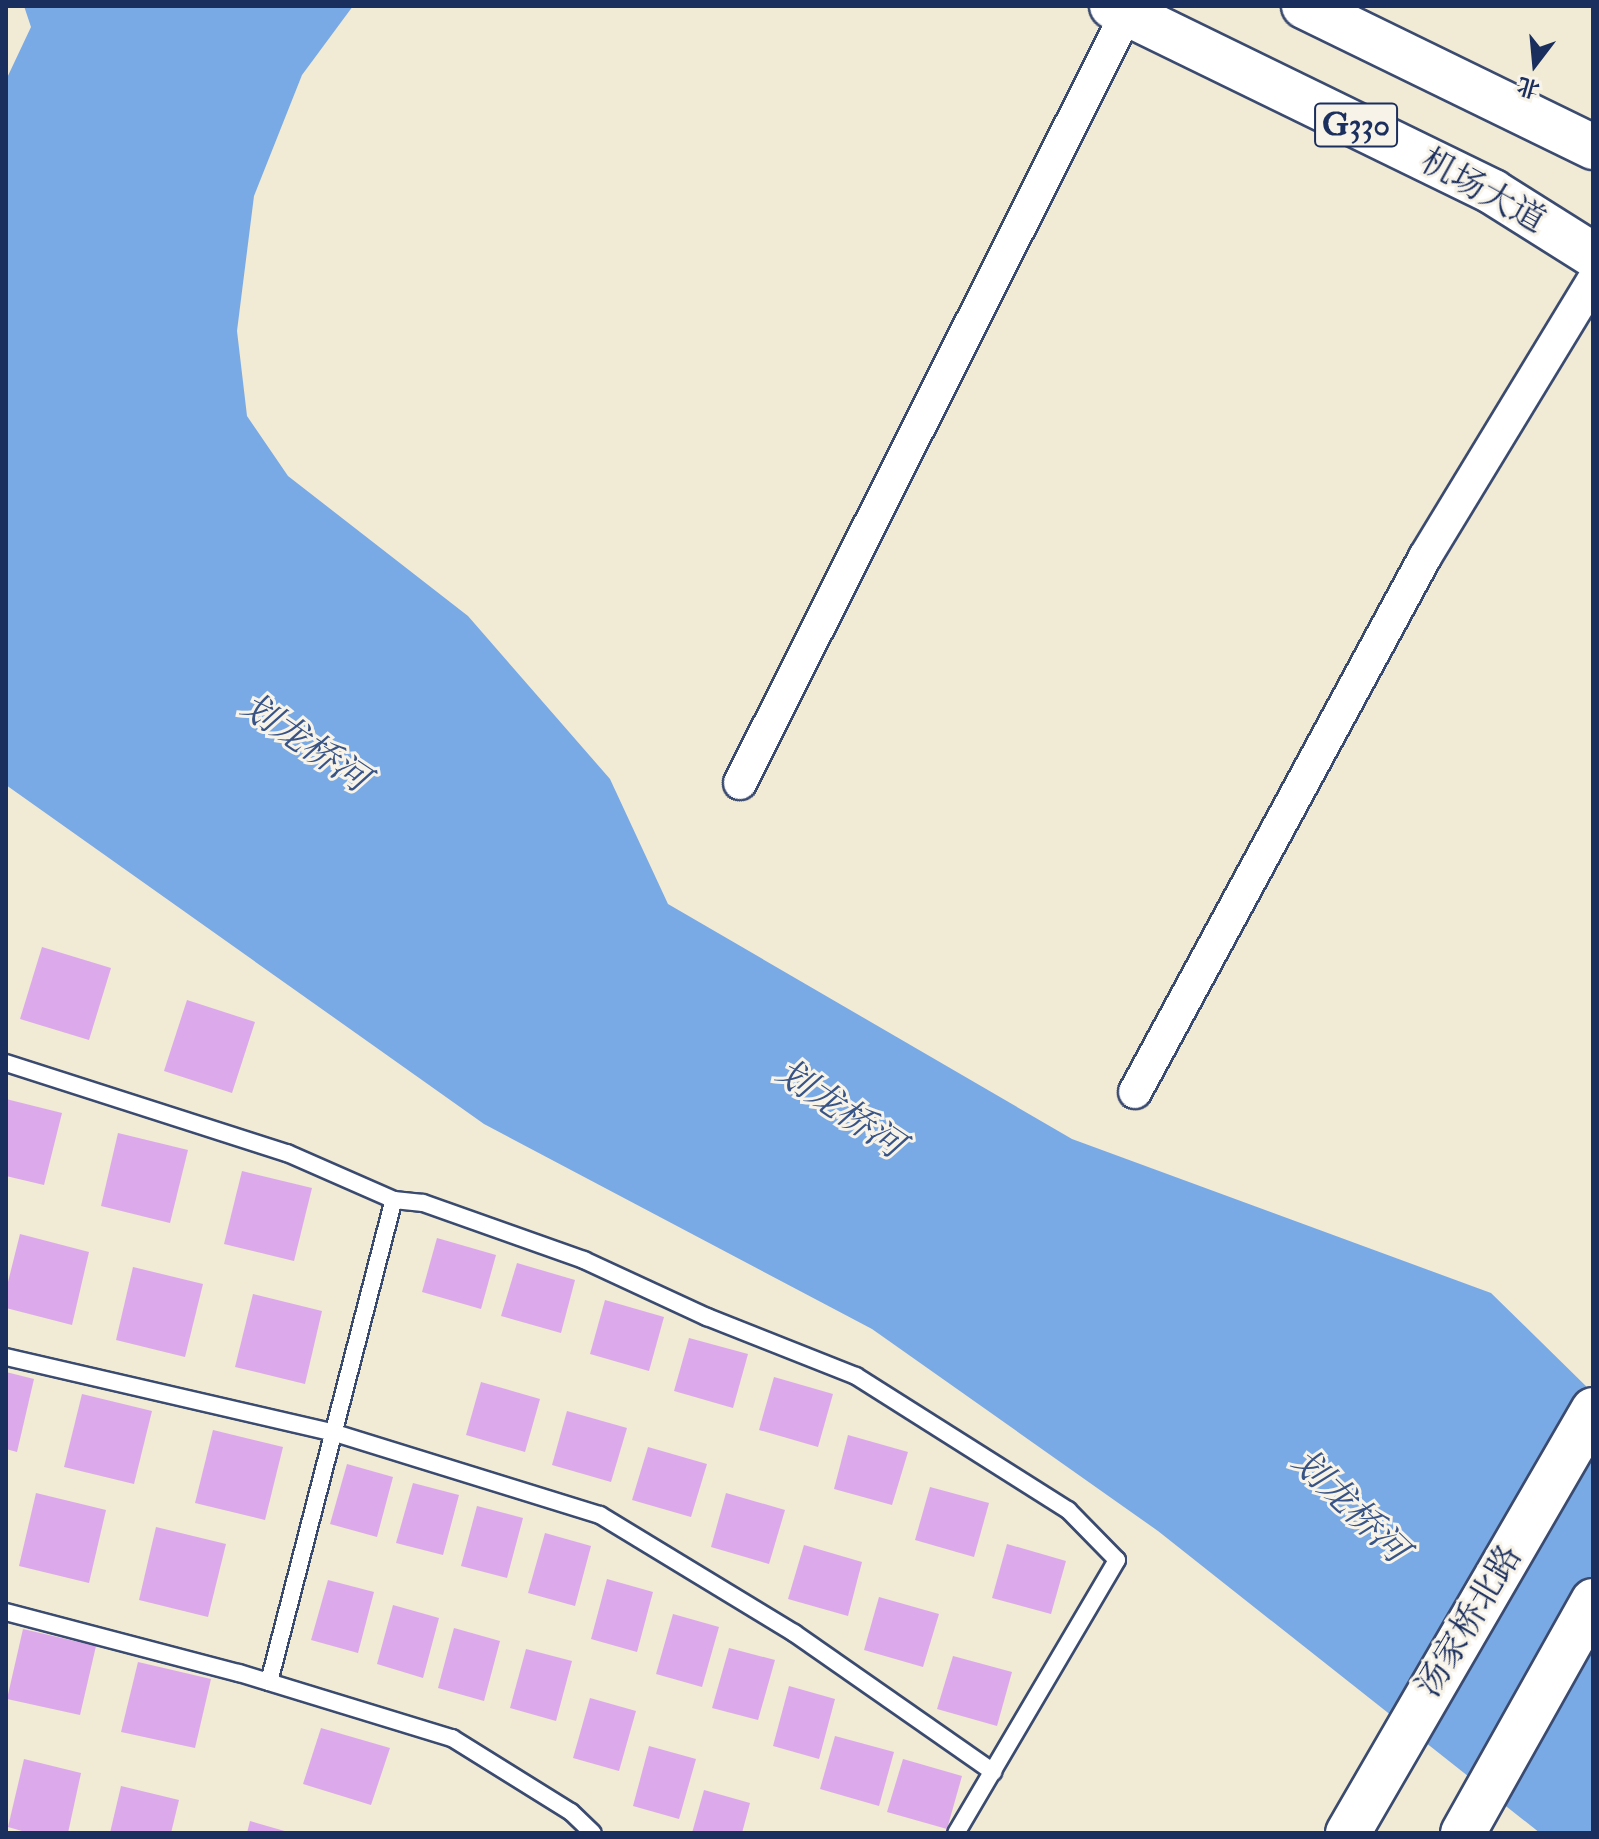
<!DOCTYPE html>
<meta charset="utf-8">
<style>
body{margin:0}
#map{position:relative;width:1599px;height:1839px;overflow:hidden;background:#f1ead4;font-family:"IM FELL Double Pica","Noto Serif SC",serif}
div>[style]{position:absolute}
.water>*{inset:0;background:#7aaae5}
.building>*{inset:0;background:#dcaaea}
.roads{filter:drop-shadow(2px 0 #3b4b70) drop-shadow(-2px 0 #3b4b70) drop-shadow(0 2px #3b4b70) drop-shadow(0 -2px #3b4b70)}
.service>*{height:16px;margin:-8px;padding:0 8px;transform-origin:8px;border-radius:8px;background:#fff}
.minor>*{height:32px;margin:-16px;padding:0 16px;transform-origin:16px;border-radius:16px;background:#fff}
.primary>*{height:44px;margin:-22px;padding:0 22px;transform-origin:22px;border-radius:22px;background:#fff}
.trunk>*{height:44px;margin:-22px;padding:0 22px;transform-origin:22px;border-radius:22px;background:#fff}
span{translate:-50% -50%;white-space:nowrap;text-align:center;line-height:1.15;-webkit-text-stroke:6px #f7f3e8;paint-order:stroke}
.shield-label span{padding:2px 6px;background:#f7f3e8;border:2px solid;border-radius:6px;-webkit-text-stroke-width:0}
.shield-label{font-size:32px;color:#1b2f5e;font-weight:700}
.street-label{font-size:34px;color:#1b2f5e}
.water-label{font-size:36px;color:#385486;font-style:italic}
.frame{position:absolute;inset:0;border:8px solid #1b2f5e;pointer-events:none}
.north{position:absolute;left:1495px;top:24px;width:80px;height:80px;-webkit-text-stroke:6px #f7f3e8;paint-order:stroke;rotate:196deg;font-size:22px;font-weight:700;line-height:32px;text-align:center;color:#1b2f5e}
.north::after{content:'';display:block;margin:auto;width:28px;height:36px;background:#1b2f5e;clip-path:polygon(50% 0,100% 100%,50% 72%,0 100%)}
</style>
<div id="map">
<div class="water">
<i style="clip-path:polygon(24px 6px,353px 6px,302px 75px,254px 196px,237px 331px,247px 416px,288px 476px,468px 616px,610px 779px,668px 904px,1072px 1139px,1491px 1293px,1593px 1393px,1593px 1833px,1540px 1833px,1158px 1531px,872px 1329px,484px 1124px,6px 785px,6px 80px,31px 27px)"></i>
</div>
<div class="building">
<i style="clip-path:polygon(42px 947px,111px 968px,89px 1040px,20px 1019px)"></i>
<i style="clip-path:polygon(187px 1000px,255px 1022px,232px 1093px,164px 1071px)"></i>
<i style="clip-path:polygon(6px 1099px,62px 1113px,44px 1185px,6px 1176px)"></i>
<i style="clip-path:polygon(118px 1133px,188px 1150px,170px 1223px,101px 1206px)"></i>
<i style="clip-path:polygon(242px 1171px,312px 1188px,294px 1261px,224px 1244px)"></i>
<i style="clip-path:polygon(20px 1234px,89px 1252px,72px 1325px,6px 1308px,6px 1290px)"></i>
<i style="clip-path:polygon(437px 1238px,496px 1255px,481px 1309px,422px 1292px)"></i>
<i style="clip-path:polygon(517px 1263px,575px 1280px,561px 1333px,501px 1316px)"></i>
<i style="clip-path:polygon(133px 1267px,203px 1284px,185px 1357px,116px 1340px)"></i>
<i style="clip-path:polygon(253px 1294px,322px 1311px,305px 1384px,235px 1367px)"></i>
<i style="clip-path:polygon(605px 1300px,664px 1317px,649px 1371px,590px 1354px)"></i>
<i style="clip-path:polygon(689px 1338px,748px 1354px,733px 1408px,674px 1391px)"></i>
<i style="clip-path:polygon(6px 1372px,34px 1379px,17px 1452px,6px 1449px)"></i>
<i style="clip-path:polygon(774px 1377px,833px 1394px,818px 1447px,759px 1430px)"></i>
<i style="clip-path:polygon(481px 1382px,540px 1399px,525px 1452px,466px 1435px)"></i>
<i style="clip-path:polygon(82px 1394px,152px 1411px,134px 1484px,64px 1467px)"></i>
<i style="clip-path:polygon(567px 1411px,627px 1428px,611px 1482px,552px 1465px)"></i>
<i style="clip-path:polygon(213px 1430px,283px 1447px,265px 1520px,195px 1503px)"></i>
<i style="clip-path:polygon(848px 1435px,908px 1452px,892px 1505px,834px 1489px)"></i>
<i style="clip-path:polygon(648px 1447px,707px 1464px,691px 1517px,632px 1500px)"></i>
<i style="clip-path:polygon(347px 1464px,393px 1477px,377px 1537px,330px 1524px)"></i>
<i style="clip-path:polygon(413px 1483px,459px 1495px,443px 1555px,396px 1543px)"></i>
<i style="clip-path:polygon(930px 1487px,989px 1503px,974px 1557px,915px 1540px)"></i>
<i style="clip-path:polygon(36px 1493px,106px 1510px,89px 1583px,19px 1566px)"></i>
<i style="clip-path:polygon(726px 1493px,785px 1510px,769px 1564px,711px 1547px)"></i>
<i style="clip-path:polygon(477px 1506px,523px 1518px,507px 1578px,461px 1566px)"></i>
<i style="clip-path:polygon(156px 1527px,226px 1544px,208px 1617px,139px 1600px)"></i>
<i style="clip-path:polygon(545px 1533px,591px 1546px,575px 1606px,528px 1593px)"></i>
<i style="clip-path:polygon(1007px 1544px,1066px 1561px,1051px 1614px,992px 1598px)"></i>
<i style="clip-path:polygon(804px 1545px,862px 1562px,848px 1616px,788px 1599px)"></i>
<i style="clip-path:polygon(607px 1579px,653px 1592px,637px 1652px,591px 1639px)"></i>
<i style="clip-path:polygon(328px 1580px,374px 1592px,358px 1653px,311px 1640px)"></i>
<i style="clip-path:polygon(879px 1597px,939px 1614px,923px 1667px,864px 1650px)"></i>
<i style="clip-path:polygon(393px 1605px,439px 1618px,423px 1678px,377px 1664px)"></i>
<i style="clip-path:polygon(673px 1614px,719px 1627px,702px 1687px,656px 1674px)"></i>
<i style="clip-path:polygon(454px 1628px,500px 1641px,484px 1701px,438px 1688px)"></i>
<i style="clip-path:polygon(23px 1629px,96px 1646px,80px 1715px,7px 1699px)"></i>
<i style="clip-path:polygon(729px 1648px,775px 1660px,758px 1720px,712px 1708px)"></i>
<i style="clip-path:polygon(526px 1649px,572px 1661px,556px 1721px,510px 1708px)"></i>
<i style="clip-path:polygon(953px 1656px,1012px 1672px,997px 1726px,937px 1709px)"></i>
<i style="clip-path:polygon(138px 1662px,211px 1679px,195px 1748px,121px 1732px)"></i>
<i style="clip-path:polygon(789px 1686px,835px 1699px,819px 1759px,773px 1746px)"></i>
<i style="clip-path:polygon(590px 1698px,636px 1711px,619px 1771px,573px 1758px)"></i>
<i style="clip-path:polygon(321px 1728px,390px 1748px,371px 1805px,303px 1784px)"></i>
<i style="clip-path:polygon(835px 1736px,894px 1752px,879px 1806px,820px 1789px)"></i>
<i style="clip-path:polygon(649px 1746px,696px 1759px,679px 1819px,633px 1806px)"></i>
<i style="clip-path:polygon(24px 1759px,81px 1773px,68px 1833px,29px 1833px,8px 1827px)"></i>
<i style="clip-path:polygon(903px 1759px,962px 1776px,947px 1829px,887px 1812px)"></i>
<i style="clip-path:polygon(121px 1786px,179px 1800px,171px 1833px,110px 1833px)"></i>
<i style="clip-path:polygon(704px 1790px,750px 1803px,742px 1833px,692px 1833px)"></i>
<i style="clip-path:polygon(250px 1821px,288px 1832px,288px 1833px,247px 1833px)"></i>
</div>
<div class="roads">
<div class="service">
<i style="left:6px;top:1063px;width:295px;rotate:17.8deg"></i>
<i style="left:287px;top:1153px;width:117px;rotate:23.7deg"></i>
<i style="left:394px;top:1200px;width:29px;rotate:6deg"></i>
<i style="left:423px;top:1203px;width:171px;rotate:19.5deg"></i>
<i style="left:584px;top:1260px;width:136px;rotate:24.9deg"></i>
<i style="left:707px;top:1317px;width:160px;rotate:21.6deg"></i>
<i style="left:856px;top:1376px;width:251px;rotate:32.3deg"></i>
<i style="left:1068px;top:1510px;width:70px;rotate:45.6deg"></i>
<i style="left:1117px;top:1560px;width:317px;rotate:120.5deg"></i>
<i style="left:6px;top:1357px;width:338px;rotate:13deg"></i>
<i style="left:335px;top:1433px;width:277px;rotate:17.2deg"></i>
<i style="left:600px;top:1515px;width:227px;rotate:31.3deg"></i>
<i style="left:794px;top:1633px;width:243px;rotate:34.9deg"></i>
<i style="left:6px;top:1612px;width:241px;rotate:14.7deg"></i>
<i style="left:239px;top:1673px;width:223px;rotate:17deg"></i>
<i style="left:452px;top:1738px;width:140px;rotate:31.9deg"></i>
<i style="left:571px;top:1812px;width:30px;rotate:44deg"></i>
<i style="left:269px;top:1682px;width:498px;rotate:-75.5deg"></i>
</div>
<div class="minor">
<i style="left:740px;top:783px;width:862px;rotate:-63.32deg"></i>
<i style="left:1135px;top:1092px;width:609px;rotate:-61.54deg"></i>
<i style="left:1425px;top:557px;width:323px;rotate:-58.7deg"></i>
</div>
<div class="primary">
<i style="left:1348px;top:1833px;width:489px;rotate:-59.9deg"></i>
<i style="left:1463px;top:1833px;width:266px;rotate:-60.7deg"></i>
</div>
<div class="trunk">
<i style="left:1112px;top:6px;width:424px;rotate:26deg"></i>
<i style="left:1493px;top:192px;width:118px;rotate:32.2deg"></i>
<i style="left:1304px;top:6px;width:322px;rotate:26deg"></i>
</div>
</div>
<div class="shield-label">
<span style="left:1356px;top:125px">G330</span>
</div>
<div class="street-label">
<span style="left:1483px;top:191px;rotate:29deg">机场大道</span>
<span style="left:1469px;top:1621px;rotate:-59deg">汤家桥北路</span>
</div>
<div class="water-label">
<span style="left:305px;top:743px;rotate:34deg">划龙桥河</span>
<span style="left:840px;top:1109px;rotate:34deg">划龙桥河</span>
<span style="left:1350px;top:1506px;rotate:44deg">划龙桥河</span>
</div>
<div class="frame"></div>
<div class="north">北</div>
</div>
